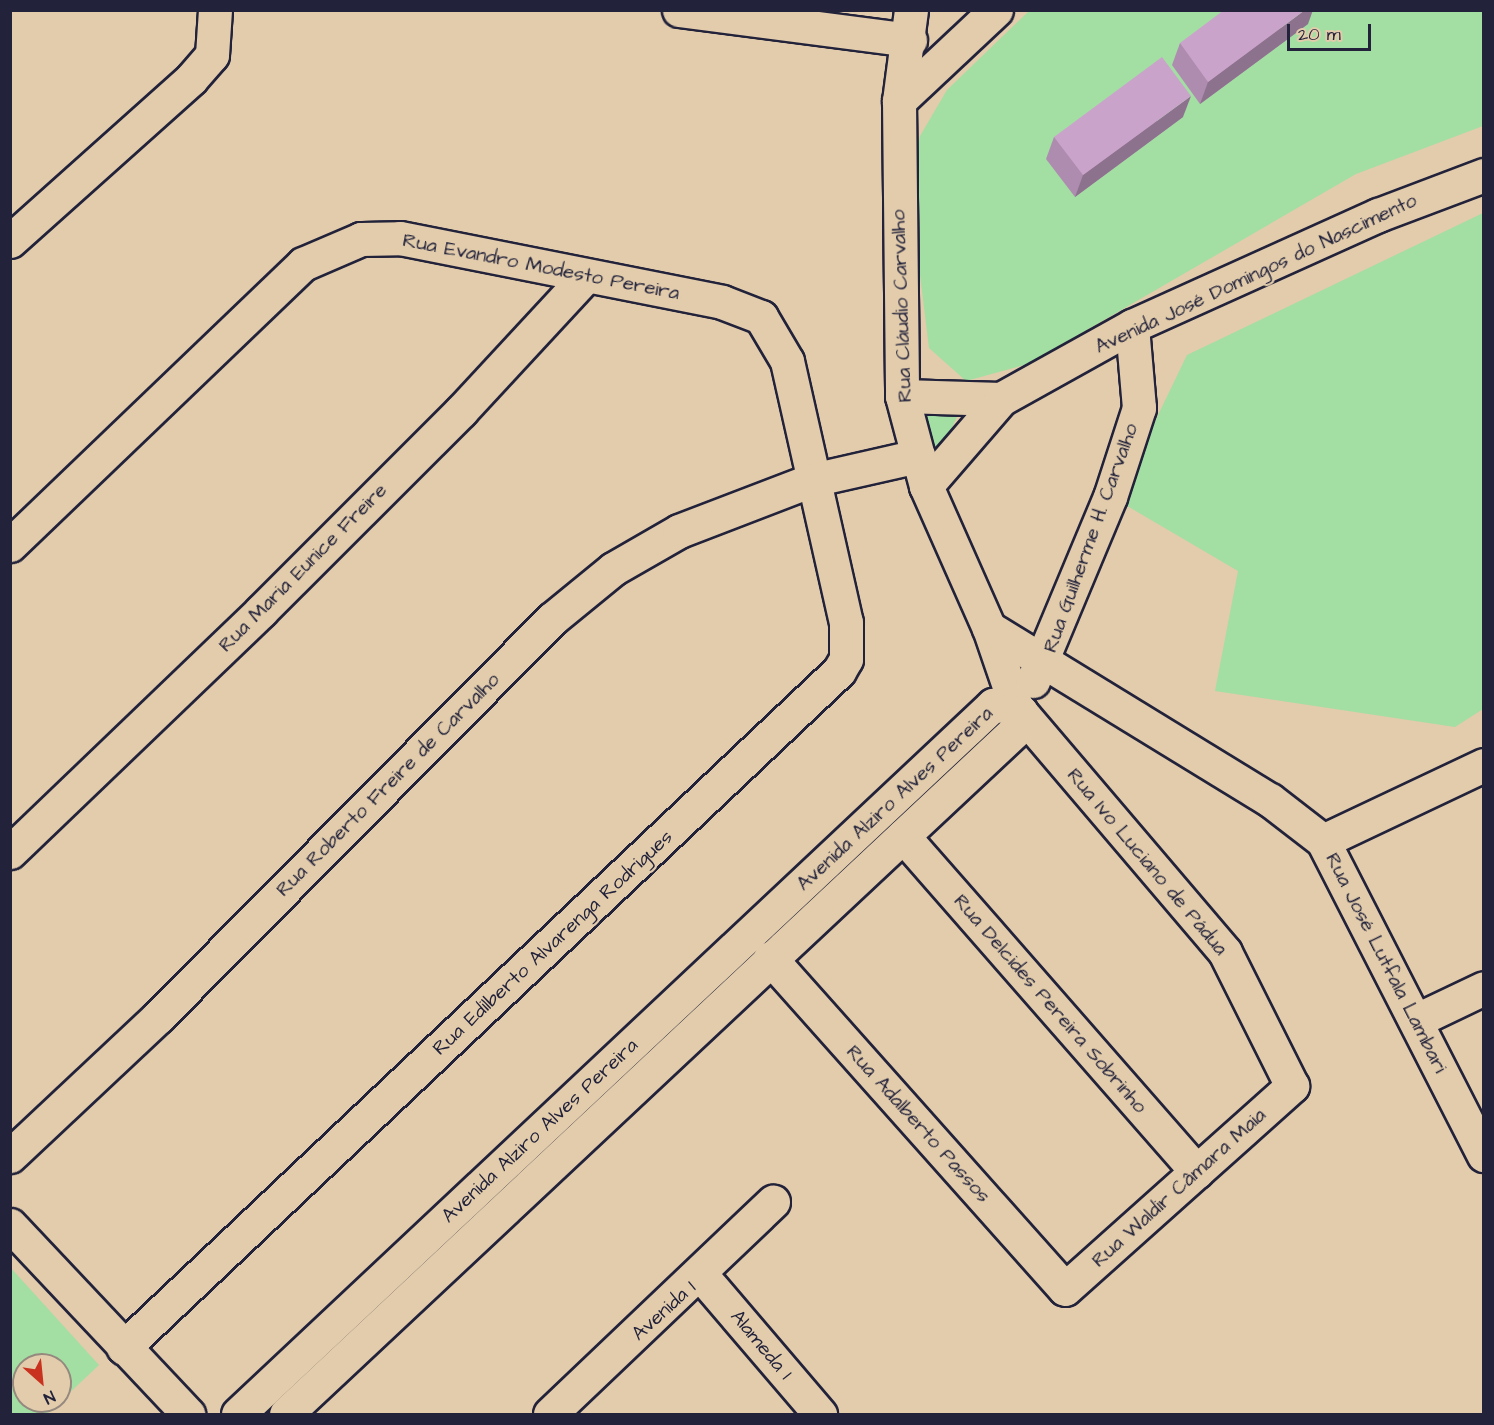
<!DOCTYPE html>
<meta charset="utf-8">
<style>
body{margin:0}
#map{position:relative;width:1494px;height:1425px;overflow:hidden;background:#e2ccab;font-family:"Architects Daughter",sans-serif}
div>[style]{position:absolute}
.green>*{inset:0;background:#a3dea3}
.roads{filter:drop-shadow(2px 0 #22223b) drop-shadow(-2px 0 #22223b) drop-shadow(0 2px #22223b) drop-shadow(0 -2px #22223b)}
.minor>*{height:33px;margin:-16.5px;padding:0 16.5px;transform-origin:16.5px;border-radius:16.5px;background:#e2ccab}
.wall>*{inset:0;background:#ae8caf}
.shaded-wall>*{inset:0;background:#8d728e}
.building>*{inset:0;background:#caa3cb}
span{translate:-50% -50%;white-space:nowrap;text-align:center;line-height:1.15;-webkit-text-stroke:4.5px #e2ccab;paint-order:stroke}
.street-label{font-size:20px;color:#22223b}
.frame{position:absolute;inset:0;border:12px solid #22223b;pointer-events:none}
.north{position:absolute;left:12px;top:1353px;width:60px;height:60px;box-sizing:border-box;background:#e2ccab;border:2px solid #95887e;border-radius:50%;rotate:153deg;font-size:16px;font-weight:700;line-height:24px;text-align:center;color:#22223b}
.north::after{content:'';display:block;margin:auto;width:21px;height:27px;background:#c8321e;clip-path:polygon(50% 0,100% 100%,50% 72%,0 100%)}
.scale{position:absolute;left:1287px;top:24px;width:84px;height:27px;box-sizing:border-box;border:3px solid #22223b;border-top:0;padding-left:8px;font-size:18px;line-height:21px;white-space:nowrap;color:#22223b;-webkit-text-stroke:4px #e2ccab;paint-order:stroke}
</style>
<div id="map">
<div class="green">
<i style="clip-path:polygon(1029px 11px,1483px 11px,1483px 126px,1356px 174px,1028px 364px,966px 381px,929px 348px,910px 193px,920px 136px,947px 90px)"></i>
<i style="clip-path:polygon(1483px 213px,1483px 709px,1455px 727px,1215px 691px,1238px 571px,1117px 500px,1187px 355px)"></i>
<i style="clip-path:polygon(923px 412px,957px 417px,933px 467px)"></i>
<i style="clip-path:polygon(evenodd,10px 1267px,99px 1365px,47px 1414px,11px 1414px,10px 1267px,24px 1365px,60px 1365px,60px 1401px,24px 1401px,24px 1365px)"></i>
</div>
<div class="roads">
<div class="minor">
<i style="left:679px;top:10px;width:233px;rotate:7.4deg"></i>
<i style="left:911px;top:10px;width:92px;rotate:97.5deg"></i>
<i style="left:899px;top:101px;width:295px;rotate:89.4deg"></i>
<i style="left:902px;top:396px;width:93px;rotate:75.1deg"></i>
<i style="left:926px;top:486px;width:155px;rotate:66.1deg"></i>
<i style="left:989px;top:628px;width:83px;rotate:71.1deg"></i>
<i style="left:899px;top:101px;width:133px;rotate:-43.2deg"></i>
<i style="left:10px;top:241px;width:243px;rotate:-41.8deg"></i>
<i style="left:191px;top:79px;width:32px;rotate:-49deg"></i>
<i style="left:212px;top:55px;width:45px;rotate:-86.2deg"></i>
<i style="left:902px;top:396px;width:99px;rotate:1.7deg"></i>
<i style="left:926px;top:486px;width:115px;rotate:-49.2deg"></i>
<i style="left:1001px;top:399px;width:150px;rotate:-29.1deg"></i>
<i style="left:1132px;top:326px;width:270px;rotate:-24.3deg"></i>
<i style="left:1378px;top:215px;width:113px;rotate:-20.7deg"></i>
<i style="left:10px;top:545px;width:406px;rotate:-43.8deg"></i>
<i style="left:303px;top:264px;width:63px;rotate:-23.3deg"></i>
<i style="left:361px;top:239px;width:39px;rotate:-1deg"></i>
<i style="left:400px;top:238px;width:328px;rotate:11.2deg"></i>
<i style="left:722px;top:302px;width:42px;rotate:21deg"></i>
<i style="left:761px;top:317px;width:51px;rotate:59.4deg"></i>
<i style="left:787px;top:361px;width:268px;rotate:77.3deg"></i>
<i style="left:846px;top:622px;width:37px;rotate:90deg"></i>
<i style="left:846px;top:659px;width:14px;rotate:120deg"></i>
<i style="left:839px;top:671px;width:985px;rotate:136.6deg"></i>
<i style="left:989px;top:628px;width:329px;rotate:31.5deg"></i>
<i style="left:1270px;top:800px;width:67px;rotate:37.7deg"></i>
<i style="left:1323px;top:841px;width:353px;rotate:62.9deg"></i>
<i style="left:1033px;top:681px;width:199px;rotate:-67.3deg"></i>
<i style="left:1110px;top:497px;width:94px;rotate:-72deg"></i>
<i style="left:1139px;top:408px;width:82px;rotate:-94.9deg"></i>
<i style="left:903px;top:836px;width:446px;rotate:48.8deg"></i>
<i style="left:1323px;top:841px;width:178px;rotate:-25.3deg"></i>
<i style="left:10px;top:852px;width:348px;rotate:-43.8deg"></i>
<i style="left:261px;top:611px;width:283px;rotate:-45deg"></i>
<i style="left:461px;top:411px;width:184px;rotate:-47.2deg"></i>
<i style="left:770px;top:958px;width:443px;rotate:48.3deg"></i>
<i style="left:1065px;top:1289px;width:305px;rotate:-41.8deg"></i>
<i style="left:1292px;top:1086px;width:150px;rotate:-116.6deg"></i>
<i style="left:1225px;top:952px;width:315px;rotate:-130.4deg"></i>
<i style="left:1417px;top:1020px;width:74px;rotate:-25.5deg"></i>
<i style="left:10px;top:1156px;width:203px;rotate:-43.2deg"></i>
<i style="left:158px;top:1017px;width:560px;rotate:-45.29deg"></i>
<i style="left:552px;top:619px;width:79px;rotate:-39.3deg"></i>
<i style="left:613px;top:569px;width:76px;rotate:-29.9deg"></i>
<i style="left:679px;top:531px;width:142px;rotate:-21deg"></i>
<i style="left:812px;top:480px;width:109px;rotate:-12.8deg"></i>
<i style="left:10px;top:1225px;width:260px;rotate:46.7deg"></i>
<i style="left:702px;top:1276px;width:182px;rotate:49.5deg"></i>
<i style="left:238px;top:1414px;width:1036px;rotate:-43.2deg"></i>
<i style="left:993px;top:705px;width:23px;rotate:5deg"></i>
<i style="left:1016px;top:707px;width:7px;rotate:45deg"></i>
<i style="left:1021px;top:712px;width:16px;rotate:101deg"></i>
<i style="left:1018px;top:728px;width:1003px;rotate:136.86deg"></i>
<i style="left:550px;top:1414px;width:308px;rotate:-43.6deg"></i>
</div>
</div>
<div class="wall">
<i style="clip-path:polygon(1308px 24px,1200px 104px,1172px 65px,1180px 43px)"></i>
<i style="clip-path:polygon(1183px 117px,1075px 197px,1046px 159px,1054px 137px)"></i>
</div>
<div class="shaded-wall">
<i style="clip-path:polygon(1305px 10px,1313px 10px,1308px 24px,1200px 104px,1208px 82px)"></i>
<i style="clip-path:polygon(1191px 96px,1183px 117px,1075px 197px,1083px 175px)"></i>
</div>
<div class="building">
<i style="clip-path:polygon(1224px 10px,1305px 10px,1208px 82px,1180px 43px)"></i>
<i style="clip-path:polygon(1162px 57px,1191px 96px,1083px 175px,1054px 137px)"></i>
</div>
<div class="street-label">
<span style="left:541px;top:267px;rotate:11deg">Rua Evandro Modesto Pereira</span>
<span style="left:1256px;top:274px;rotate:-25deg">Avenida José Domingos do Nascimento</span>
<span style="left:902px;top:306px;rotate:-92deg">Rua Cláudio Carvalho</span>
<span style="left:1091px;top:538px;rotate:-70deg">Rua Guilherme H. Carvalho</span>
<span style="left:303px;top:568px;rotate:-45deg">Rua Maria Eunice Freire</span>
<span style="left:388px;top:785px;rotate:-45deg">Rua Roberto Freire de Carvalho</span>
<span style="left:895px;top:799px;rotate:-43deg">Avenida Alziro Alves Pereira</span>
<span style="left:1147px;top:862px;rotate:50deg">Rua Ivo Luciano de Pádua</span>
<span style="left:553px;top:943px;rotate:-43deg">Rua Edilberto Alvarenga Rodrigues</span>
<span style="left:1386px;top:963px;rotate:63deg">Rua José Lutfala Lambari</span>
<span style="left:1050px;top:1004px;rotate:49deg">Rua Delcides Pereira Sobrinho</span>
<span style="left:918px;top:1124px;rotate:48deg">Rua Adalberto Passos</span>
<span style="left:540px;top:1131px;rotate:-43deg">Avenida Alziro Alves Pereira</span>
<span style="left:1179px;top:1188px;rotate:-42deg">Rua Waldir Câmara Maia</span>
<span style="left:664px;top:1311px;rotate:-42deg">Avenida 1</span>
<span style="left:761px;top:1345px;rotate:50deg">Alameda 1</span>
</div>
<div class="frame"></div>
<div class="north">N</div>
<div class="scale">20 m</div>
</div>
